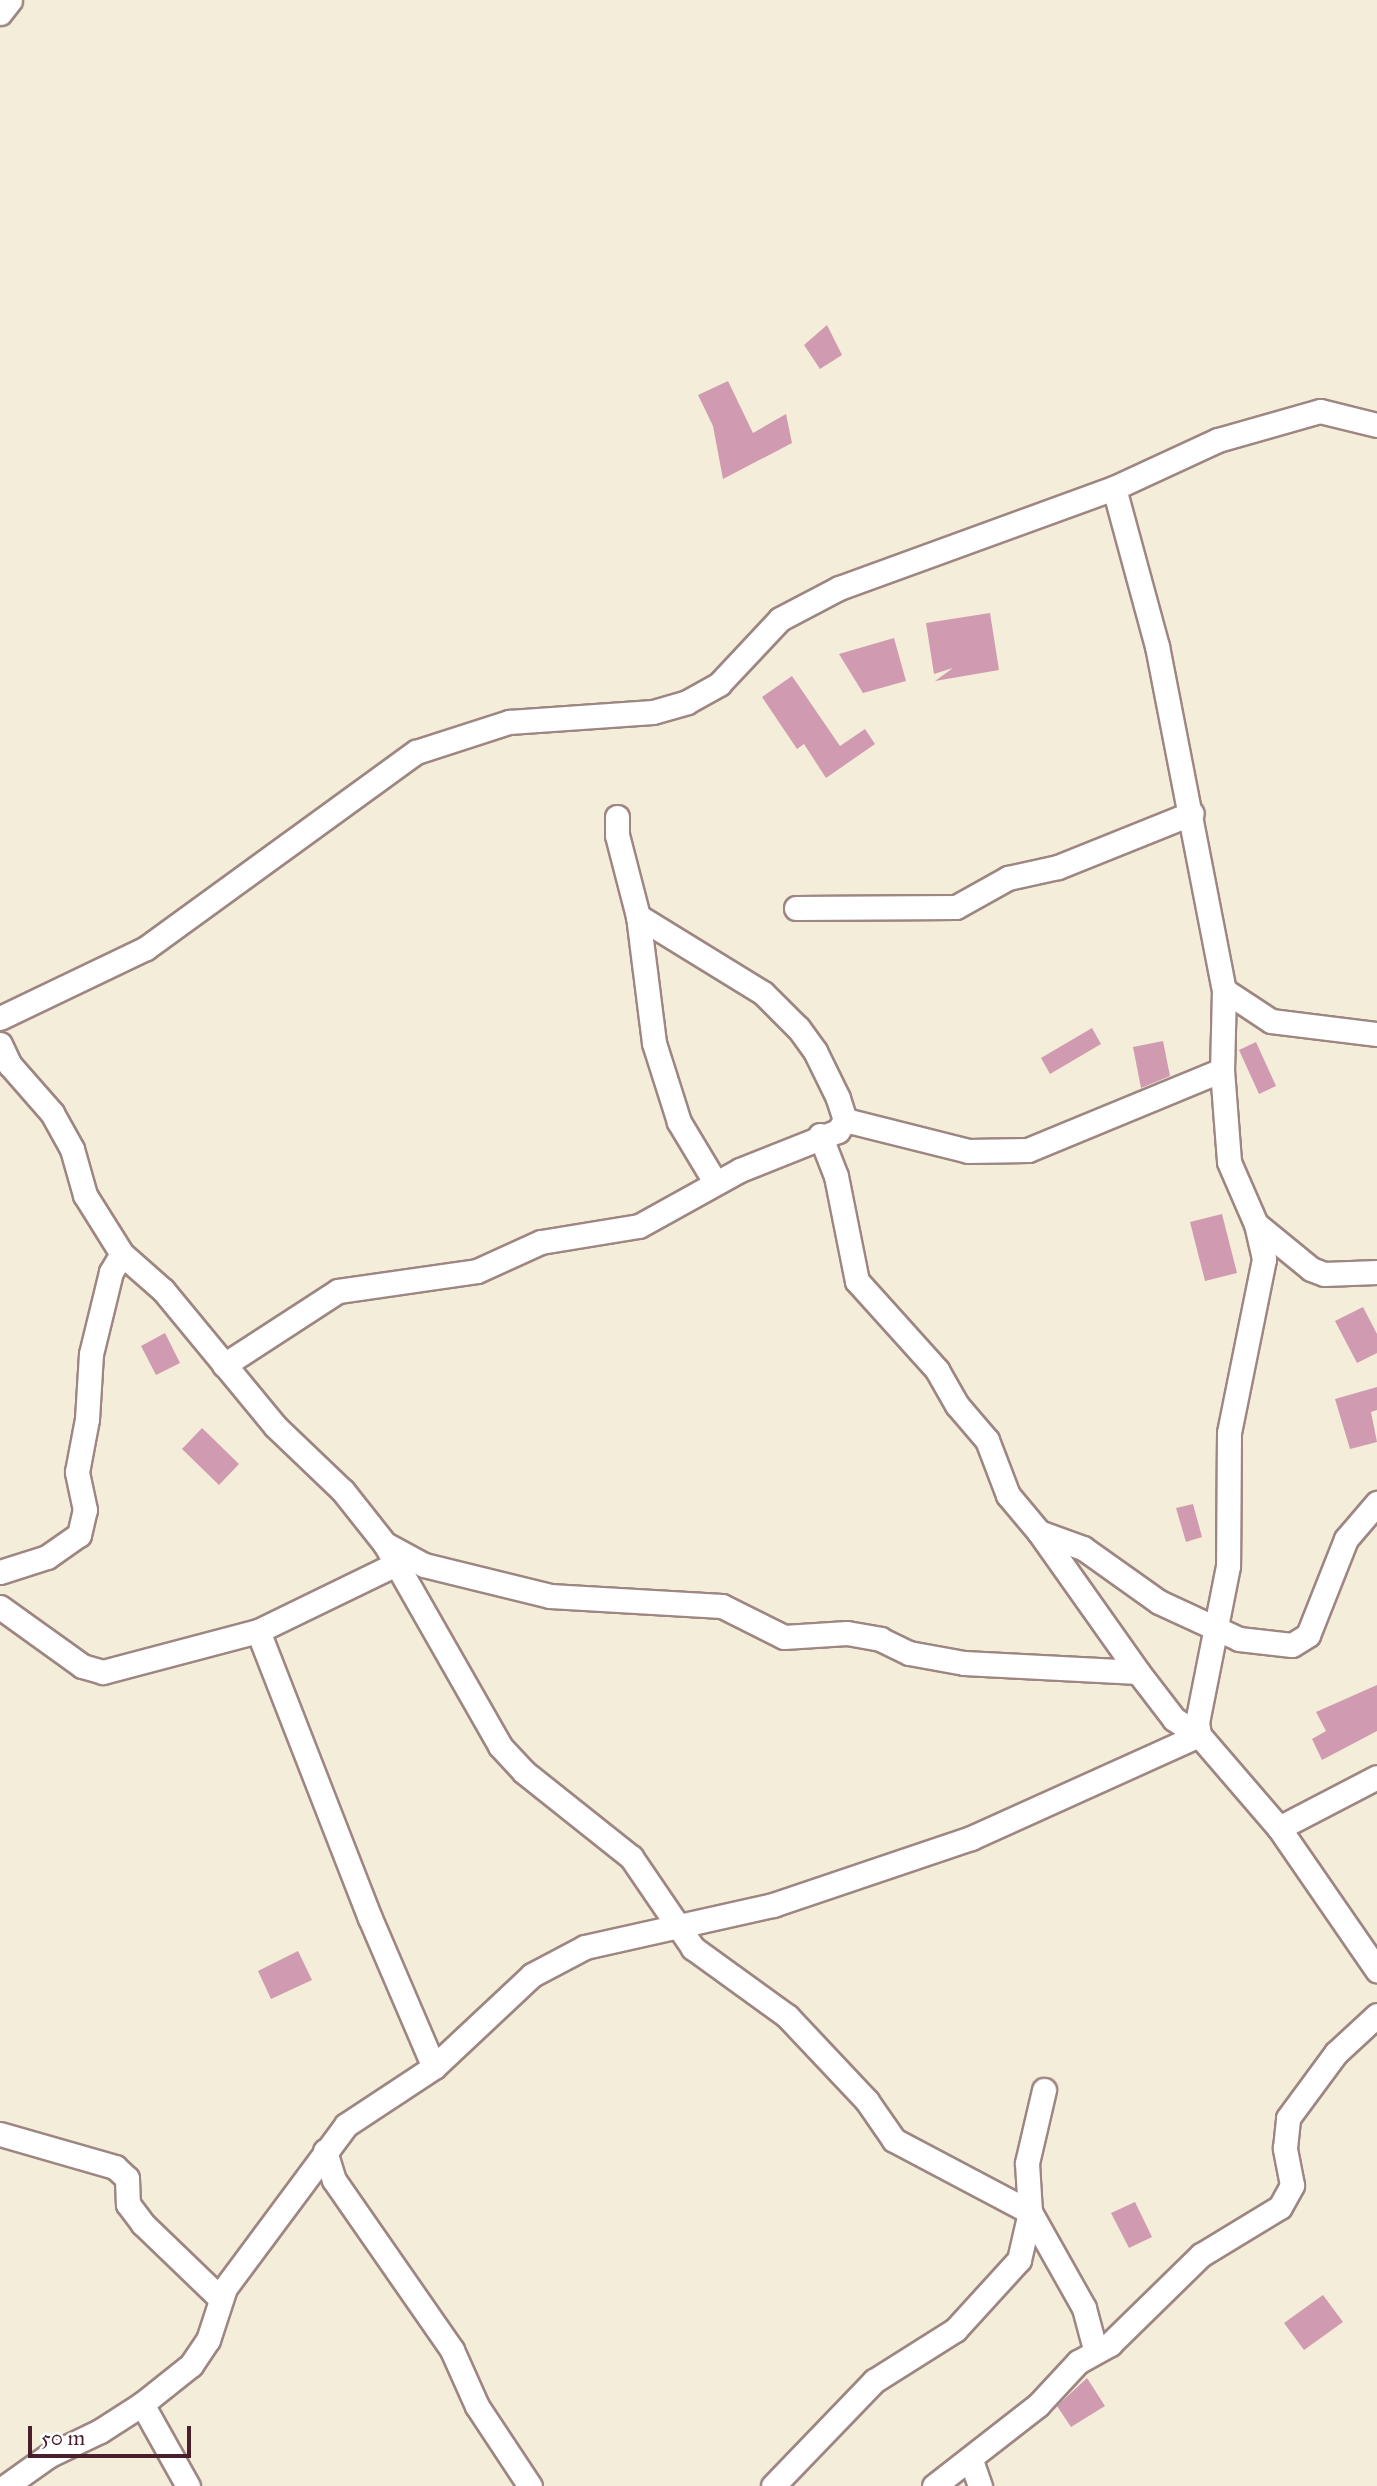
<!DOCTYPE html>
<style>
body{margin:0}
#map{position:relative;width:1377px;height:2486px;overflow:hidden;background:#f3edd9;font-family:"IM FELL Great Primer",serif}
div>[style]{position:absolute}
.building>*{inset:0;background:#d09bb1}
.roads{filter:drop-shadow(2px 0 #9e8682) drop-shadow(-2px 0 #9e8682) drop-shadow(0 2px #9e8682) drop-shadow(0 -2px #9e8682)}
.minor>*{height:23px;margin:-11.5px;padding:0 11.5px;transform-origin:11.5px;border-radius:11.5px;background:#fff}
span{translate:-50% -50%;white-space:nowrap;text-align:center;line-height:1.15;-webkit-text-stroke:5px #fff;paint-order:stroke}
.scale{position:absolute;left:28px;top:2426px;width:163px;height:32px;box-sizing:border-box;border:4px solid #4a1f2b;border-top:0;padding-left:9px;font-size:21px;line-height:24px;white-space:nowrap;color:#4a1f2b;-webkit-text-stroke:5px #fff;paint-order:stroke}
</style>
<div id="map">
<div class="building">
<i style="clip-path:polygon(827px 325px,842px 355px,820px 369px,804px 345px)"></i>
<i style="clip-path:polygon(728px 381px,753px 433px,786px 414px,792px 443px,723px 479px,713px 426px,698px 395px)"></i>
<i style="clip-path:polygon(990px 613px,999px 670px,935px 681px,953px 668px,934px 674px,926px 623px)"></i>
<i style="clip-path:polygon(894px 638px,906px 681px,863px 693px,839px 654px)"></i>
<i style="clip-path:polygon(792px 676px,840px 746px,865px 729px,875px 744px,826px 778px,804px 744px,797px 749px,762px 697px)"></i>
<i style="clip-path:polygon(1092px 1028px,1101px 1044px,1050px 1074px,1041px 1058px)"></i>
<i style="clip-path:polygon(1163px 1041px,1170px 1076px,1141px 1088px,1133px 1047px)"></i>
<i style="clip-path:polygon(1256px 1042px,1276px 1086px,1259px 1094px,1239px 1050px)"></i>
<i style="clip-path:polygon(1222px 1214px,1237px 1273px,1205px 1281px,1190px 1222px)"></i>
<i style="clip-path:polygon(1363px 1307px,1377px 1334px,1377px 1353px,1357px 1363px,1335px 1321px)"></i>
<i style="clip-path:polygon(165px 1333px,180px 1363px,156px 1375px,141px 1346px)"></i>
<i style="clip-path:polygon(1377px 1387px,1377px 1410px,1371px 1412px,1377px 1442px,1350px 1449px,1335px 1399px)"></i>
<i style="clip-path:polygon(202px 1428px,239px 1464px,219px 1485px,182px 1449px)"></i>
<i style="clip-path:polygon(1193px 1504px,1202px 1537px,1186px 1542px,1176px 1508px)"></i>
<i style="clip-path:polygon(1377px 1685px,1377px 1731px,1322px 1760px,1312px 1739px,1326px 1731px,1316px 1712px)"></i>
<i style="clip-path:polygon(298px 1951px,312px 1980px,271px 1999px,258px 1971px)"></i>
<i style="clip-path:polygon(1135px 2202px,1152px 2237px,1129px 2248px,1111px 2213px)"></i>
<i style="clip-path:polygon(1323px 2295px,1343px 2322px,1304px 2350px,1284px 2323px)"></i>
<i style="clip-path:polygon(1087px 2378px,1105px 2406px,1071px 2427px,1057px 2406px)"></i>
</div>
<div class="roads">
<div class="minor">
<i style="left:0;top:13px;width:16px;rotate:-52deg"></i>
<i style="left:1114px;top:488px;width:164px;rotate:74.8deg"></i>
<i style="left:1157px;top:646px;width:350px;rotate:79deg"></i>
<i style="left:1224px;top:990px;width:80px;rotate:91.4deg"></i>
<i style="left:1222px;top:1070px;width:92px;rotate:85.6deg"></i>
<i style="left:1229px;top:1162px;width:68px;rotate:66.5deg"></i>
<i style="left:1256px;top:1224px;width:36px;rotate:77deg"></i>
<i style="left:1264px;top:1259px;width:177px;rotate:101.4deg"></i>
<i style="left:1229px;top:1433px;width:133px;rotate:90.4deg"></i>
<i style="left:1228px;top:1566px;width:159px;rotate:101.2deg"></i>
<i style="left:1197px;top:1722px;width:13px;rotate:81deg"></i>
<i style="left:1199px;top:1735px;width:123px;rotate:49.3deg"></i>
<i style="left:1279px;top:1828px;width:173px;rotate:55.4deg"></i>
<i style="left:617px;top:817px;width:18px;rotate:90deg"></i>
<i style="left:617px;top:835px;width:84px;rotate:75.5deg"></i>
<i style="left:638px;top:916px;width:128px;rotate:82.8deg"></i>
<i style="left:654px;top:1043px;width:83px;rotate:72.4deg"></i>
<i style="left:679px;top:1122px;width:70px;rotate:59deg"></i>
<i style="left:796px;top:908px;width:160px;rotate:-0.4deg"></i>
<i style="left:956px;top:907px;width:60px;rotate:-29.1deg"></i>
<i style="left:1008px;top:878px;width:51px;rotate:-12.4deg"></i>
<i style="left:1058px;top:867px;width:144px;rotate:-21.9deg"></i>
<i style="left:1224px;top:990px;width:56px;rotate:33.4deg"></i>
<i style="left:1271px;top:1021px;width:107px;rotate:7deg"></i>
<i style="left:0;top:1018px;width:162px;rotate:-25.6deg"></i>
<i style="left:146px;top:948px;width:334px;rotate:-36deg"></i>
<i style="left:416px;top:752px;width:98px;rotate:-17.9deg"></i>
<i style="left:509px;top:722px;width:144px;rotate:-4deg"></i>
<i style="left:653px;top:712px;width:35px;rotate:-16deg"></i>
<i style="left:687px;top:702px;width:37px;rotate:-29deg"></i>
<i style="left:719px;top:684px;width:89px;rotate:-46.8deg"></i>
<i style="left:780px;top:619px;width:67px;rotate:-27.7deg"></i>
<i style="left:839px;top:588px;width:293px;rotate:-20deg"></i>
<i style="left:1114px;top:488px;width:115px;rotate:-24.8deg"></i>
<i style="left:1218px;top:440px;width:106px;rotate:-15.9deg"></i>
<i style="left:1320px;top:411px;width:59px;rotate:13.8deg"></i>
<i style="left:0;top:1044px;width:23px;rotate:65deg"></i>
<i style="left:10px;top:1065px;width:64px;rotate:48.8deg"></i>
<i style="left:52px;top:1113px;width:41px;rotate:60.9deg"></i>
<i style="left:72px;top:1149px;width:48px;rotate:74.2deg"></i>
<i style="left:85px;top:1195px;width:70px;rotate:57.9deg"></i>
<i style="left:122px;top:1254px;width:55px;rotate:41.3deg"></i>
<i style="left:163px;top:1290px;width:176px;rotate:50.5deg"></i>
<i style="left:275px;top:1426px;width:94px;rotate:43.7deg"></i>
<i style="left:343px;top:1491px;width:68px;rotate:51.6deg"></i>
<i style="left:385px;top:1544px;width:232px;rotate:60.3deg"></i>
<i style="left:500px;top:1746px;width:35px;rotate:47deg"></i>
<i style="left:524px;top:1772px;width:137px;rotate:38.5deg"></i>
<i style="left:631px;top:1857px;width:110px;rotate:55.7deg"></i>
<i style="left:693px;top:1948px;width:116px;rotate:35.9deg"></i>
<i style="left:787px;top:2016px;width:117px;rotate:46.7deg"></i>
<i style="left:867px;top:2101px;width:47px;rotate:55.3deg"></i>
<i style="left:894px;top:2140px;width:154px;rotate:27.9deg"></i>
<i style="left:1030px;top:2212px;width:110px;rotate:60.6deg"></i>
<i style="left:1084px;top:2308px;width:42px;rotate:75deg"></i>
<i style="left:845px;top:1120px;width:127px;rotate:14.1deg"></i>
<i style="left:968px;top:1151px;width:60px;rotate:-1deg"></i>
<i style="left:1028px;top:1150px;width:210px;rotate:-22.4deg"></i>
<i style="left:820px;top:1135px;width:44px;rotate:68.7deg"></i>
<i style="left:836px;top:1176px;width:107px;rotate:78.7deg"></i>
<i style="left:857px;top:1281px;width:120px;rotate:48deg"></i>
<i style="left:937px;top:1370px;width:40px;rotate:60.3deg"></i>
<i style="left:957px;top:1405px;width:46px;rotate:49.4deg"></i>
<i style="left:987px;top:1440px;width:59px;rotate:69.1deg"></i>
<i style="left:1008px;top:1495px;width:48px;rotate:50deg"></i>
<i style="left:1039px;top:1532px;width:47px;rotate:20deg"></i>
<i style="left:1083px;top:1548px;width:93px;rotate:35.4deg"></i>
<i style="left:1159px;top:1602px;width:88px;rotate:24.8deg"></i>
<i style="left:1239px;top:1639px;width:53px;rotate:6.5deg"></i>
<i style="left:1292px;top:1645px;width:19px;rotate:-32deg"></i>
<i style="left:1308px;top:1635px;width:103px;rotate:-68.4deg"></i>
<i style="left:1346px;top:1539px;width:48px;rotate:-49.3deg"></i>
<i style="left:1256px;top:1224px;width:71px;rotate:39.3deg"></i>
<i style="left:1311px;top:1269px;width:14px;rotate:21deg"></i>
<i style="left:1324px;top:1274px;width:53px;rotate:-2.2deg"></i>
<i style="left:224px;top:1365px;width:136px;rotate:-33deg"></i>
<i style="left:338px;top:1291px;width:140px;rotate:-8.2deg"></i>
<i style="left:477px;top:1271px;width:70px;rotate:-24.4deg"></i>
<i style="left:541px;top:1242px;width:99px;rotate:-9.3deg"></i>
<i style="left:639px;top:1226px;width:115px;rotate:-29deg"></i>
<i style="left:740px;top:1170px;width:105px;rotate:-21.7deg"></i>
<i style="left:838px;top:1131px;width:13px;rotate:-58deg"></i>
<i style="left:845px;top:1120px;width:23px;rotate:-108deg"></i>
<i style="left:838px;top:1098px;width:52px;rotate:-116.1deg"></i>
<i style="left:815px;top:1051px;width:29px;rotate:-126deg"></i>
<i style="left:798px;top:1028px;width:49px;rotate:-135deg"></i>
<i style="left:763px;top:993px;width:147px;rotate:-148.4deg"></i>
<i style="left:1039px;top:1532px;width:171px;rotate:54.7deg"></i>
<i style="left:385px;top:1544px;width:44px;rotate:28.3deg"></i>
<i style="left:424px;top:1565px;width:130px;rotate:13.8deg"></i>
<i style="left:550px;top:1596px;width:172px;rotate:3.3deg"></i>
<i style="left:722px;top:1606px;width:69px;rotate:26.6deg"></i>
<i style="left:784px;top:1637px;width:63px;rotate:-3.6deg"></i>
<i style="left:847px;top:1633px;width:34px;rotate:10deg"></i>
<i style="left:880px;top:1639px;width:32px;rotate:26deg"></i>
<i style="left:909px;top:1653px;width:56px;rotate:10.3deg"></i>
<i style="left:964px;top:1663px;width:174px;rotate:3deg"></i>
<i style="left:1138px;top:1672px;width:59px;rotate:52.5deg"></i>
<i style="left:1174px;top:1719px;width:30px;rotate:33deg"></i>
<i style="left:0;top:1572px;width:49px;rotate:-17.7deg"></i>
<i style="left:47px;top:1557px;width:39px;rotate:-35deg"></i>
<i style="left:79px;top:1535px;width:26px;rotate:-77deg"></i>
<i style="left:85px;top:1510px;width:39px;rotate:-102deg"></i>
<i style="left:77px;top:1472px;width:54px;rotate:-79.3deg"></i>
<i style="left:87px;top:1419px;width:65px;rotate:-86.5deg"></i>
<i style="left:91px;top:1354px;width:84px;rotate:-76.3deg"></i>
<i style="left:111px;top:1272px;width:21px;rotate:-59deg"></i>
<i style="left:0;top:1607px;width:101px;rotate:35.7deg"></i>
<i style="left:82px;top:1666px;width:22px;rotate:16deg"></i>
<i style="left:103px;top:1672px;width:160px;rotate:-14.8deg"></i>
<i style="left:258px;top:1631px;width:153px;rotate:-25.9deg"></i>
<i style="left:258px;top:1631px;width:308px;rotate:68.7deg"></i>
<i style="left:370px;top:1918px;width:162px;rotate:66.8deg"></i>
<i style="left:1279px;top:1828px;width:110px;rotate:-27.5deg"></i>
<i style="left:0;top:2134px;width:120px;rotate:16deg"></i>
<i style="left:115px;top:2167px;width:16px;rotate:43deg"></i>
<i style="left:127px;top:2178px;width:26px;rotate:88deg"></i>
<i style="left:128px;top:2204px;width:25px;rotate:53deg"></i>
<i style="left:143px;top:2224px;width:107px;rotate:43.9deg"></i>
<i style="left:325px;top:2151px;width:30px;rotate:73deg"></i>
<i style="left:334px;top:2180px;width:207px;rotate:55.2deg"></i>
<i style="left:452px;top:2350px;width:61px;rotate:65.9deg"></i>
<i style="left:477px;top:2406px;width:96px;rotate:56.5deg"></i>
<i style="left:142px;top:2404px;width:94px;rotate:60.7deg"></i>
<i style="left:971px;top:2460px;width:28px;rotate:71deg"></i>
<i style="left:6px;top:2486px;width:52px;rotate:-35.5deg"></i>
<i style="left:48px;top:2456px;width:58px;rotate:-25.7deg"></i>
<i style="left:100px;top:2431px;width:50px;rotate:-32.7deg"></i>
<i style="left:142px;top:2404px;width:63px;rotate:-38.5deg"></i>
<i style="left:191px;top:2365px;width:30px;rotate:-56deg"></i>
<i style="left:208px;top:2340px;width:55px;rotate:-71.9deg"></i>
<i style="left:225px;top:2288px;width:203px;rotate:-53.4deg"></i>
<i style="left:346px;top:2125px;width:105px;rotate:-33.4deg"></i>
<i style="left:434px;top:2067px;width:134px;rotate:-43.2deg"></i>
<i style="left:532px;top:1975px;width:60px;rotate:-27.8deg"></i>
<i style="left:585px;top:1947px;width:193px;rotate:-12.6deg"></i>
<i style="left:773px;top:1905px;width:209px;rotate:-18.7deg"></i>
<i style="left:971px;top:1838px;width:250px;rotate:-24.3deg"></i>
<i style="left:773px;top:2486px;width:146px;rotate:-46.1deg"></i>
<i style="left:874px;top:2381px;width:96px;rotate:-32.2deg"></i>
<i style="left:955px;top:2330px;width:95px;rotate:-47.6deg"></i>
<i style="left:1019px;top:2260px;width:49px;rotate:-77.1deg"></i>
<i style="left:1030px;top:2212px;width:49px;rotate:-93.5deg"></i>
<i style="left:1027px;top:2163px;width:75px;rotate:-76.9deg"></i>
<i style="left:934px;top:2486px;width:132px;rotate:-37.9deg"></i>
<i style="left:1038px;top:2405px;width:59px;rotate:-47.1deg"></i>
<i style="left:1078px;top:2362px;width:37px;rotate:-29deg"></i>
<i style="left:1110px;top:2344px;width:127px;rotate:-44.4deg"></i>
<i style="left:1201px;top:2255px;width:92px;rotate:-31.3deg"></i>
<i style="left:1280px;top:2207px;width:25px;rotate:-61deg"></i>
<i style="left:1292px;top:2185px;width:38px;rotate:-101deg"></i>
<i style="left:1285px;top:2148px;width:30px;rotate:-84deg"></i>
<i style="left:1288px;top:2118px;width:81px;rotate:-53.6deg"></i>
<i style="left:1336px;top:2053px;width:56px;rotate:-42.8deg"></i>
</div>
</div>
<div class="scale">50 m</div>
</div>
